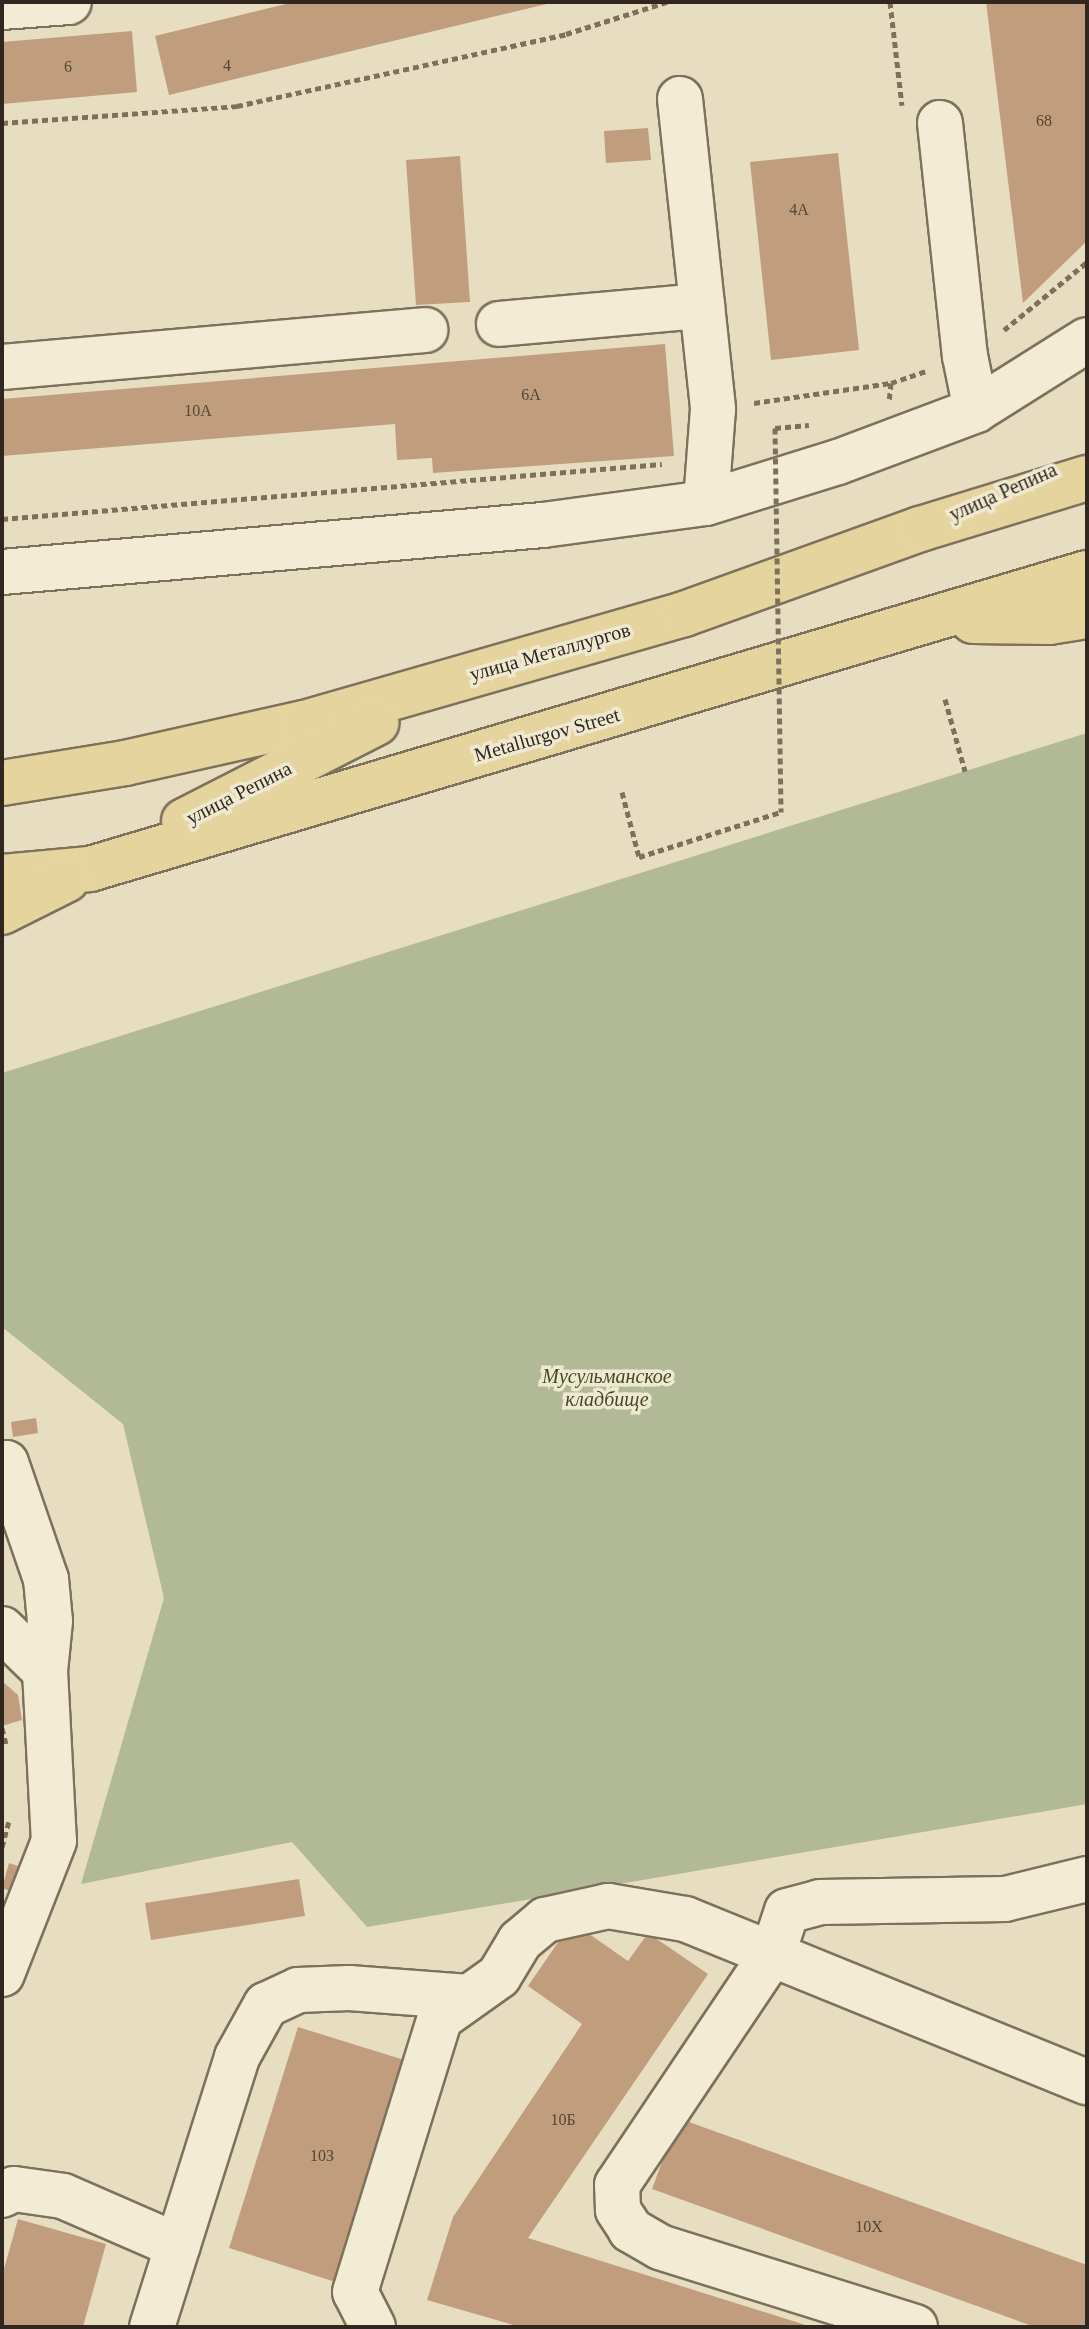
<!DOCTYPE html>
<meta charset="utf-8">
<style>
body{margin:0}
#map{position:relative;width:1089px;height:2329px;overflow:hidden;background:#e7dec2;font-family:Georgia,serif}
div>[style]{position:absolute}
.cemetery>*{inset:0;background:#b2b996}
.building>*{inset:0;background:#c09e7d}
.path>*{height:5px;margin-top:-2.5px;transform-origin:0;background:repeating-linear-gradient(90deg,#7e715c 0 6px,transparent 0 10px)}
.roads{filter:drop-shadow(2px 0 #7e715c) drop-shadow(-2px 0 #7e715c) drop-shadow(0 2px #7e715c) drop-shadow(0 -2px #7e715c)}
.minor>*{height:44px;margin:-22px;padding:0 22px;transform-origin:22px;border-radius:22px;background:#f3ecd4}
.major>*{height:44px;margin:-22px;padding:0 22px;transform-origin:22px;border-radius:22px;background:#e6d49e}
.path-bridge>*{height:5px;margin-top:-2.5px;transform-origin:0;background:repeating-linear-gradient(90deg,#7e715c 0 6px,transparent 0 10px)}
span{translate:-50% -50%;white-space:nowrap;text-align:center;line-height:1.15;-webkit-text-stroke:7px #f0e9d1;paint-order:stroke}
.number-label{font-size:16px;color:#544636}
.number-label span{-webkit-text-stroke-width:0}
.street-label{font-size:20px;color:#30281e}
.park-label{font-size:20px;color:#3f4a27;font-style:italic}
.frame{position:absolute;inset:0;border:4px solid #30281e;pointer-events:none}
</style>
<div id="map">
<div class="cemetery">
<i style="clip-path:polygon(1087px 733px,1087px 1804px,367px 1927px,292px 1842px,81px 1884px,164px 1598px,123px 1424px,2px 1327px,2px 1073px)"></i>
</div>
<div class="building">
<i style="clip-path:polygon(294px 2px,551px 2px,551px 3px,169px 95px,155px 36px)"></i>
<i style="clip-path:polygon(986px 2px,1087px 2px,1087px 241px,1023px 303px)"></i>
<i style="clip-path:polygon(132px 31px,137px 92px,2px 104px,2px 42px)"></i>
<i style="clip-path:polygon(648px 128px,651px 160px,606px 163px,604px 131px)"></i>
<i style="clip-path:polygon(838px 153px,859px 350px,771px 360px,750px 162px)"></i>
<i style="clip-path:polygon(460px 156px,470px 302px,416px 305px,406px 160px)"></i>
<i style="clip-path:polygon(665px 344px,674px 456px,433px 473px,432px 458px,397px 460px,395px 424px,2px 456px,2px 399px)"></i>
<i style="clip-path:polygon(36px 1418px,38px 1433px,13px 1437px,11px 1422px)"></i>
<i style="clip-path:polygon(2px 1681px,18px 1695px,22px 1720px,2px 1726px)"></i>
<i style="clip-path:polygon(9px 1863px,21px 1867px,12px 1892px,2px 1888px)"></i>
<i style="clip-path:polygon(299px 1879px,305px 1916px,151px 1940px,145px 1903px)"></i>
<i style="clip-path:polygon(572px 1922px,628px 1961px,648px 1933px,708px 1974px,528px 2238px,812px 2327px,520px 2327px,427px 2300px,453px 2217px,582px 2024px,528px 1986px)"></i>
<i style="clip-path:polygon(298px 2027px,414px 2063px,345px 2285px,229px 2248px)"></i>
<i style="clip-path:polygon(678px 2118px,1087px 2265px,1087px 2327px,1035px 2327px,652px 2189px)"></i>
<i style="clip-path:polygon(18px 2219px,106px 2244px,83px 2327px,2px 2327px,2px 2276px)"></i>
</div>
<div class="path">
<i style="left:890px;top:2px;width:104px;rotate:83.4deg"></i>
<i style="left:2px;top:123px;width:236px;rotate:-4.1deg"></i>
<i style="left:237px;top:106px;width:337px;rotate:-12.3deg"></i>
<i style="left:566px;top:34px;width:106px;rotate:-17.6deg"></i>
<i style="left:1004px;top:330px;width:107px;rotate:-39.3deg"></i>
<i style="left:891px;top:383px;width:39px;rotate:-19deg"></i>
<i style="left:754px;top:403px;width:138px;rotate:-8.3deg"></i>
<i style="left:891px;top:383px;width:19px;rotate:96deg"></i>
<i style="left:775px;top:428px;width:34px;rotate:-5deg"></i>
<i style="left:2px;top:519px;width:662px;rotate:-4.76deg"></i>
<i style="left:945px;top:699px;width:75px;rotate:74.5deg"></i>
<i style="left:622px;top:792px;width:67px;rotate:75.3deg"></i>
<i style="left:639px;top:857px;width:149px;rotate:-17.6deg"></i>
<i style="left:2px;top:1728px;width:16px;rotate:76deg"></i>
<i style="left:2px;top:1847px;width:27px;rotate:-75deg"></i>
</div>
<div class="roads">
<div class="minor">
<i style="left:2px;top:7px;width:67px;rotate:-4.3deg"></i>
<i style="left:680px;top:99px;width:312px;rotate:83.9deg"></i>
<i style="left:713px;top:409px;width:94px;rotate:94.3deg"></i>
<i style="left:940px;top:123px;width:234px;rotate:83.9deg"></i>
<i style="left:965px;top:356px;width:55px;rotate:78.5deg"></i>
<i style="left:499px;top:324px;width:204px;rotate:-5.1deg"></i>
<i style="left:2px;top:367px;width:425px;rotate:-5deg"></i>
<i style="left:2px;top:572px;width:543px;rotate:-4.97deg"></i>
<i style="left:543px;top:525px;width:164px;rotate:-7.7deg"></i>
<i style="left:706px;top:503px;width:138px;rotate:-17.3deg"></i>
<i style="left:838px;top:462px;width:147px;rotate:-20.6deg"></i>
<i style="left:976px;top:410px;width:131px;rotate:-32.2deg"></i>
<i style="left:2px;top:1464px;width:4px;rotate:-14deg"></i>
<i style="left:6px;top:1463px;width:123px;rotate:71deg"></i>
<i style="left:46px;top:1579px;width:42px;rotate:84.6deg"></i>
<i style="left:50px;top:1621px;width:50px;rotate:95.7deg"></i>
<i style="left:2px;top:1629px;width:60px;rotate:44.3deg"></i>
<i style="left:45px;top:1671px;width:170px;rotate:87deg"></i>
<i style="left:54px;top:1841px;width:143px;rotate:111.4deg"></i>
<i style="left:2px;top:2195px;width:13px;rotate:-27deg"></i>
<i style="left:14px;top:2189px;width:49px;rotate:8.1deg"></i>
<i style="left:63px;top:2196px;width:125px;rotate:23.5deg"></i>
<i style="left:152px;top:2327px;width:283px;rotate:-72.5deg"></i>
<i style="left:237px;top:2057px;width:60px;rotate:-60.9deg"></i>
<i style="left:266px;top:2005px;width:35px;rotate:-25deg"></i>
<i style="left:298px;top:1990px;width:51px;rotate:-2.2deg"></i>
<i style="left:349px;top:1988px;width:120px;rotate:4.3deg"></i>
<i style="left:373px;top:2327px;width:39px;rotate:-117deg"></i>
<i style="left:355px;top:2292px;width:287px;rotate:-72.8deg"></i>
<i style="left:440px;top:2018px;width:72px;rotate:-35.4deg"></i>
<i style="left:499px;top:1976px;width:41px;rotate:-59deg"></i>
<i style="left:520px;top:1941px;width:33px;rotate:-40deg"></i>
<i style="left:545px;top:1920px;width:65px;rotate:-12.5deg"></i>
<i style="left:608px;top:1906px;width:78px;rotate:9.6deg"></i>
<i style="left:685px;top:1919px;width:434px;rotate:22.1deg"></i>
<i style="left:915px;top:2327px;width:267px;rotate:-162.6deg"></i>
<i style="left:660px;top:2247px;width:34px;rotate:-150deg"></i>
<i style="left:631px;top:2230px;width:24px;rotate:-123deg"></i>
<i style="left:618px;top:2210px;width:25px;rotate:-92deg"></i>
<i style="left:617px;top:2185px;width:280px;rotate:-56.1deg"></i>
<i style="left:773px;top:1953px;width:44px;rotate:-71.6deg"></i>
<i style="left:787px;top:1911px;width:34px;rotate:-15deg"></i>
<i style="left:820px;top:1902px;width:185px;rotate:-0.9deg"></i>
<i style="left:1005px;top:1899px;width:84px;rotate:-13.7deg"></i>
</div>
<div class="major">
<i style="left:973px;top:621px;width:76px;rotate:0.8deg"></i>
<i style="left:1049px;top:622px;width:38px;rotate:-9deg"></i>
<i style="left:2px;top:783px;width:125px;rotate:-9.2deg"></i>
<i style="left:125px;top:763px;width:183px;rotate:-12.6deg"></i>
<i style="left:304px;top:723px;width:395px;rotate:-16deg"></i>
<i style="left:684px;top:614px;width:251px;rotate:-19.8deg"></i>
<i style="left:920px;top:529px;width:175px;rotate:-17deg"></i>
<i style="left:184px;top:821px;width:216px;rotate:-27deg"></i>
<i style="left:2px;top:877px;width:88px;rotate:-5.2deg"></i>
<i style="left:90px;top:869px;width:1040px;rotate:-16.54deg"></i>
<i style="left:2px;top:912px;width:72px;rotate:-26.6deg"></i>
</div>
</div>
<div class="path-bridge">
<i style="left:775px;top:428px;width:384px;rotate:89.1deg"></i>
</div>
<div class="number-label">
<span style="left:227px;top:66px">4</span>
<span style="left:68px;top:67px">6</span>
<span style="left:1044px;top:121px">68</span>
<span style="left:799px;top:210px">4А</span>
<span style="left:531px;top:395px">6А</span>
<span style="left:198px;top:411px">10А</span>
<span style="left:563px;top:2120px">10Б</span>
<span style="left:322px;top:2156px">10З</span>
<span style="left:869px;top:2227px">10Х</span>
</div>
<div class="street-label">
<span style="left:1003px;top:492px;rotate:-24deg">улица Репина</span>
<span style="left:550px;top:652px;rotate:-16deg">улица Металлургов</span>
<span style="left:547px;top:735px;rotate:-16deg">Metallurgov Street</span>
<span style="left:239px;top:793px;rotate:-27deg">улица Репина</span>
</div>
<div class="park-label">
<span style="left:607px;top:1388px">Мусульманское<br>кладбище</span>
</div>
<div class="frame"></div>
</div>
